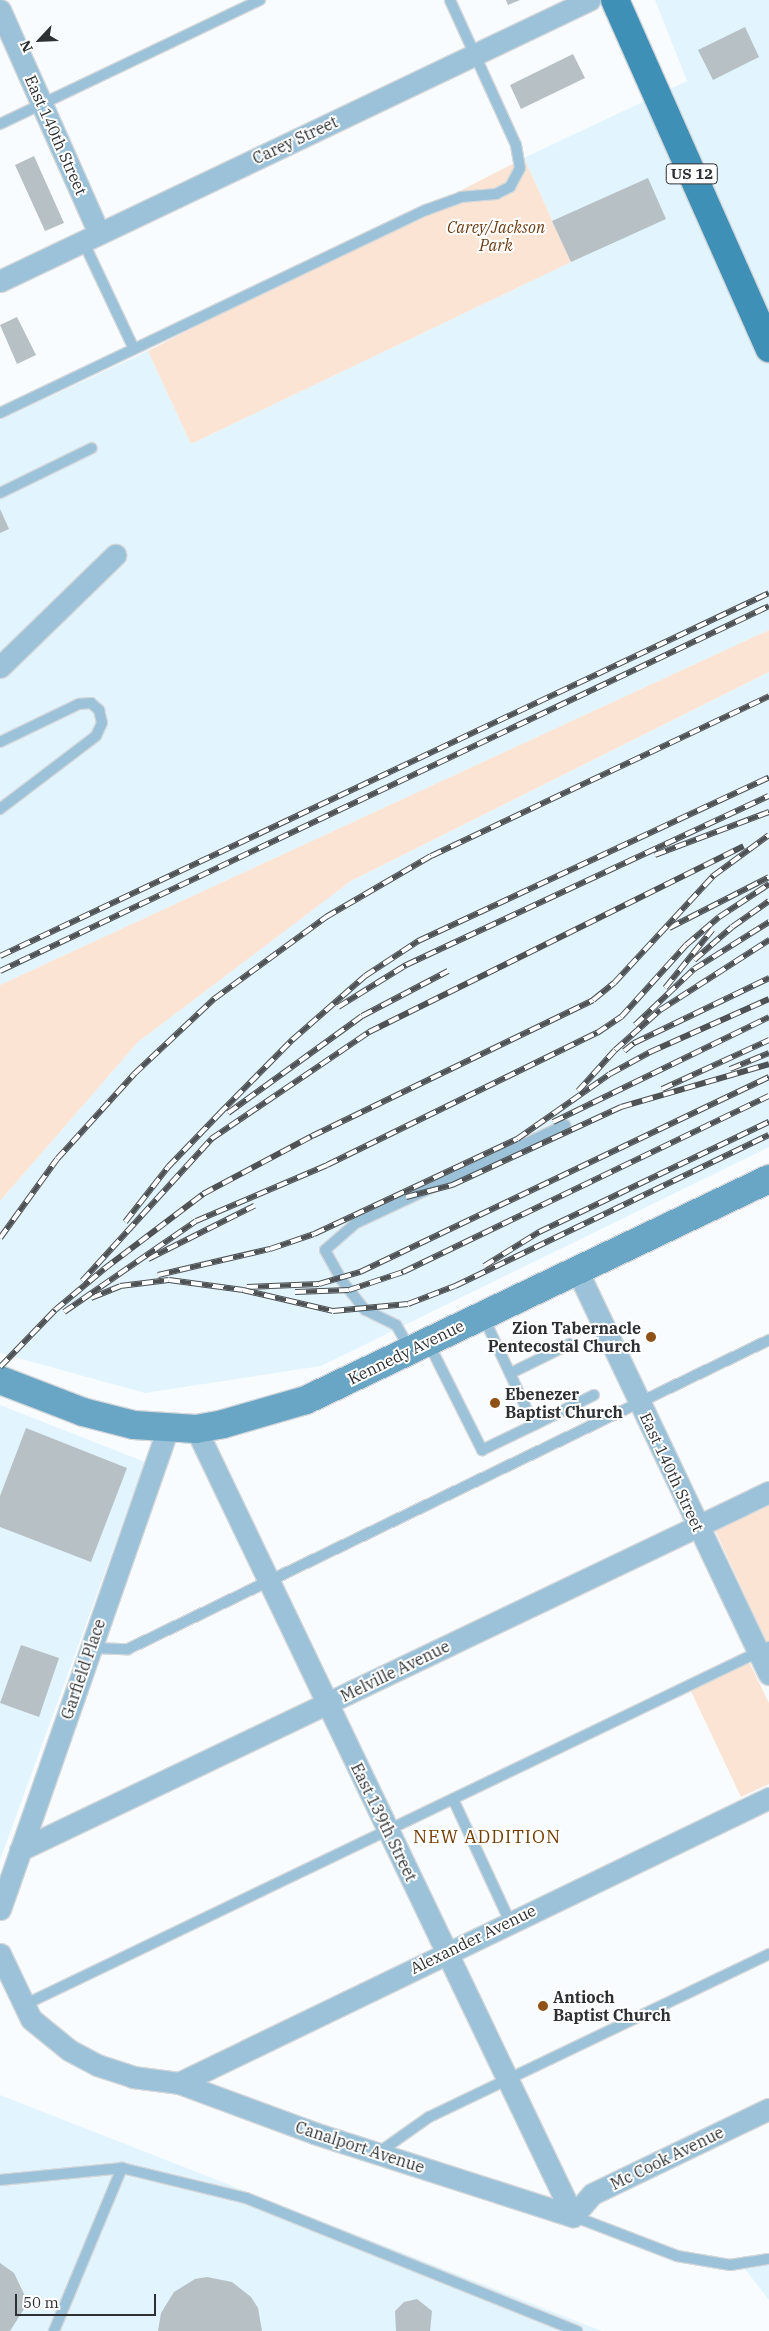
<!DOCTYPE html>
<style>
body{margin:0}
#map{position:relative;width:769px;height:2331px;overflow:hidden;background:#f8fcff;font-family:"IBM Plex Serif",serif}
div>[style]{position:absolute}
.built>*{inset:0;background:#e2f4fd}
.green>*{inset:0;background:#fbe4d4}
.building>*{inset:0;background:#b7c0c5}
.roads{filter:drop-shadow(1px 0 #d3d7da) drop-shadow(-1px 0 #d3d7da) drop-shadow(0 1px #d3d7da) drop-shadow(0 -1px #d3d7da)}
.lane>*{height:10px;margin:-5px;padding:0 5px;transform-origin:5px;border-radius:5px;background:#9bc2d8}
.street>*{height:21px;margin:-10.5px;padding:0 10.5px;transform-origin:10.5px;border-radius:10.5px;background:#9bc2d8}
.secondary>*{height:28px;margin:-14px;padding:0 14px;transform-origin:14px;border-radius:14px;background:#69a6c5}
.primary>*{height:28px;margin:-14px;padding:0 14px;transform-origin:14px;border-radius:14px;background:#3f90b7}
.rail>*{height:5.5px;margin-top:-2.75px;transform-origin:0;background:repeating-linear-gradient(90deg,#fff 0 11px,#4e5255 0 22px);box-sizing:border-box;border-block:1px solid #4e5255}
.dots>*{width:14px;height:14px;translate:-50% -50%;box-sizing:border-box;border:2px solid #fff;border-radius:50%}
span{translate:-50% -50%;white-space:nowrap;text-align:center;line-height:1.15;-webkit-text-stroke:4px #fff;paint-order:stroke}
.shield-label span{padding:1px 4px;background:#fff;border:1px solid;border-radius:4px;-webkit-text-stroke-width:0}
.shield-label{font-size:15px;color:#2d3133;font-weight:700}
.street-label{font-size:16px;color:#2d3133}
.park-label{font-size:16px;color:#6d3e14;font-style:italic}
.poi-label{font-size:16px;color:#2d3133;font-weight:700}
.right{translate:-100% -50%;text-align:right}
.left{translate:0 -50%;text-align:left}
.neighbourhood-label{font-size:18px;color:#753d01;letter-spacing:1px}
.north{position:absolute;left:15px;top:15px;width:50px;height:50px;-webkit-text-stroke:4px #fff;paint-order:stroke;rotate:245deg;font-size:14px;font-weight:700;line-height:20px;text-align:center;color:#2d3133}
.north::after{content:'';display:block;margin:auto;width:18px;height:22px;background:#2d3133;clip-path:polygon(50% 0,100% 100%,50% 72%,0 100%)}
.scale{position:absolute;left:15px;top:2294px;width:141px;height:22px;box-sizing:border-box;border:2px solid #2d3133;border-top:0;padding-left:6px;font-size:15px;line-height:18px;white-space:nowrap;color:#2d3133;-webkit-text-stroke:4px #fff;paint-order:stroke}
</style>
<div id="map">
<div class="built">
<i style="clip-path:polygon(655px 0,769px 0,769px 630px,0 985px,0 420px,148px 351px,191px 444px,571px 262px,524px 158px,687px 81px)"></i>
<i style="clip-path:polygon(769px 672px,769px 1147px,321px 1366px,145px 1393px,0 1353px,0 1201px,138px 1042px,351px 881px)"></i>
<i style="clip-path:polygon(0 1405px,145px 1462px,0 1860px)"></i>
<i style="clip-path:polygon(0 2095px,602px 2331px,0 2331px)"></i>
<i style="clip-path:polygon(769px 2259px,769px 2300px,741px 2264px)"></i>
</div>
<div class="green">
<i style="clip-path:polygon(524px 158px,571px 262px,191px 444px,148px 351px)"></i>
<i style="clip-path:polygon(769px 630px,769px 672px,351px 881px,138px 1042px,0 1201px,0 985px)"></i>
<i style="clip-path:polygon(769px 1502px,769px 1642px,767px 1643px,714px 1528px)"></i>
<i style="clip-path:polygon(747px 1658px,769px 1703px,769px 1784px,741px 1797px,688px 1685px)"></i>
</div>
<div class="building">
<i style="clip-path:polygon(506px 0,520px 0,508px 5px)"></i>
<i style="clip-path:polygon(745px 27px,759px 57px,713px 80px,698px 50px)"></i>
<i style="clip-path:polygon(573px 54px,585px 78px,521px 109px,510px 85px)"></i>
<i style="clip-path:polygon(34px 156px,64px 223px,45px 231px,15px 165px)"></i>
<i style="clip-path:polygon(648px 178px,666px 219px,571px 262px,552px 221px)"></i>
<i style="clip-path:polygon(17px 317px,36px 355px,17px 364px,0 325px)"></i>
<i style="clip-path:polygon(0 509px,9px 529px,0 533px)"></i>
<i style="clip-path:polygon(26px 1428px,127px 1468px,91px 1562px,0 1527px,0 1496px)"></i>
<i style="clip-path:polygon(21px 1645px,59px 1658px,39px 1717px,0 1703px)"></i>
<i style="clip-path:polygon(0 2263px,14px 2273px,25px 2296px,24px 2309px,10px 2331px,0 2331px)"></i>
<i style="clip-path:polygon(207px 2277px,232px 2282px,251px 2297px,258px 2308px,262px 2331px,158px 2331px,161px 2313px,174px 2292px,195px 2279px)"></i>
<i style="clip-path:polygon(417px 2299px,432px 2311px,430px 2331px,396px 2331px,395px 2311px,404px 2302px)"></i>
</div>
<div class="roads">
<div class="lane">
<i style="left:0;top:124px;width:288px;rotate:-25.5deg"></i>
<i style="left:83px;top:241px;width:119px;rotate:64.7deg"></i>
<i style="left:0;top:413px;width:472px;rotate:-25.5deg"></i>
<i style="left:426px;top:210px;width:37px;rotate:-20deg"></i>
<i style="left:461px;top:197px;width:35px;rotate:-5deg"></i>
<i style="left:496px;top:194px;width:16px;rotate:-27deg"></i>
<i style="left:510px;top:187px;width:21px;rotate:-62deg"></i>
<i style="left:520px;top:168px;width:23px;rotate:-100deg"></i>
<i style="left:516px;top:145px;width:159px;rotate:-114.5deg"></i>
<i style="left:0;top:493px;width:102px;rotate:-26.1deg"></i>
<i style="left:0;top:742px;width:88px;rotate:-25.7deg"></i>
<i style="left:79px;top:704px;width:12px;rotate:-5deg"></i>
<i style="left:91px;top:703px;width:11px;rotate:41deg"></i>
<i style="left:99px;top:710px;width:13px;rotate:77deg"></i>
<i style="left:102px;top:723px;width:14px;rotate:115deg"></i>
<i style="left:96px;top:736px;width:121px;rotate:142.8deg"></i>
<i style="left:483px;top:1316px;width:120px;rotate:64.9deg"></i>
<i style="left:534px;top:1425px;width:67px;rotate:-26.6deg"></i>
<i style="left:428px;top:1342px;width:121px;rotate:63.4deg"></i>
<i style="left:482px;top:1450px;width:58px;rotate:-25.7deg"></i>
<i style="left:410px;top:1349px;width:28px;rotate:-120deg"></i>
<i style="left:396px;top:1325px;width:34px;rotate:-154deg"></i>
<i style="left:365px;top:1310px;width:39px;rotate:-128deg"></i>
<i style="left:341px;top:1279px;width:33px;rotate:-119deg"></i>
<i style="left:325px;top:1250px;width:41px;rotate:-41.1deg"></i>
<i style="left:356px;top:1223px;width:231px;rotate:-25.1deg"></i>
<i style="left:511px;top:1373px;width:66px;rotate:-26.2deg"></i>
<i style="left:91px;top:1648px;width:37px;rotate:2deg"></i>
<i style="left:128px;top:1649px;width:712px;rotate:-25.74deg"></i>
<i style="left:453px;top:1799px;width:136px;rotate:65.1deg"></i>
<i style="left:24px;top:2005px;width:827px;rotate:-25.67deg"></i>
<i style="left:378px;top:2153px;width:62px;rotate:-35.2deg"></i>
<i style="left:429px;top:2117px;width:377px;rotate:-25.6deg"></i>
<i style="left:0;top:2180px;width:123px;rotate:-5.6deg"></i>
<i style="left:122px;top:2168px;width:128px;rotate:13.6deg"></i>
<i style="left:246px;top:2198px;width:357px;rotate:21.9deg"></i>
<i style="left:573px;top:2216px;width:111px;rotate:21deg"></i>
<i style="left:677px;top:2256px;width:54px;rotate:9.6deg"></i>
<i style="left:730px;top:2265px;width:39px;rotate:-9deg"></i>
<i style="left:54px;top:2331px;width:177px;rotate:-67.4deg"></i>
</div>
<div class="street">
<i style="left:0;top:10px;width:244px;rotate:66.1deg"></i>
<i style="left:0;top:281px;width:653px;rotate:-25.5deg"></i>
<i style="left:0;top:667px;width:161px;rotate:-44.2deg"></i>
<i style="left:577px;top:1270px;width:447px;rotate:64.6deg"></i>
<i style="left:196px;top:1429px;width:873px;rotate:64.4deg"></i>
<i style="left:20px;top:1850px;width:830px;rotate:-25.55deg"></i>
<i style="left:0;top:1909px;width:509px;rotate:-70.75deg"></i>
<i style="left:0;top:1954px;width:72px;rotate:64.5deg"></i>
<i style="left:31px;top:2019px;width:49px;rotate:39.2deg"></i>
<i style="left:69px;top:2050px;width:32px;rotate:28deg"></i>
<i style="left:97px;top:2065px;width:38px;rotate:18deg"></i>
<i style="left:133px;top:2077px;width:46px;rotate:7.4deg"></i>
<i style="left:179px;top:2083px;width:144px;rotate:20.3deg"></i>
<i style="left:314px;top:2133px;width:272px;rotate:17.8deg"></i>
<i style="left:179px;top:2083px;width:655px;rotate:-25.78deg"></i>
<i style="left:573px;top:2216px;width:29px;rotate:-49deg"></i>
<i style="left:592px;top:2194px;width:196px;rotate:-25.7deg"></i>
</div>
<div class="secondary">
<i style="left:0;top:1380px;width:89px;rotate:21.1deg"></i>
<i style="left:83px;top:1412px;width:53px;rotate:14.3deg"></i>
<i style="left:134px;top:1425px;width:62px;rotate:3.7deg"></i>
<i style="left:196px;top:1429px;width:27px;rotate:-10deg"></i>
<i style="left:223px;top:1424px;width:86px;rotate:-16.1deg"></i>
<i style="left:306px;top:1400px;width:513px;rotate:-25.52deg"></i>
</div>
<div class="primary">
<i style="left:615px;top:0;width:381px;rotate:66.1deg"></i>
</div>
</div>
<div class="rail">
<i style="left:655px;top:855px;width:122px;rotate:-20.7deg"></i>
<i style="left:669px;top:928px;width:112px;rotate:-27deg"></i>
<i style="left:0;top:956px;width:850px;rotate:-25.27deg"></i>
<i style="left:694px;top:960px;width:50px;rotate:-41deg"></i>
<i style="left:732px;top:927px;width:45px;rotate:-35.1deg"></i>
<i style="left:0;top:971px;width:851px;rotate:-25.39deg"></i>
<i style="left:665px;top:988px;width:75px;rotate:-51deg"></i>
<i style="left:338px;top:1007px;width:80px;rotate:-31.7deg"></i>
<i style="left:406px;top:965px;width:400px;rotate:-25deg"></i>
<i style="left:635px;top:1025px;width:81px;rotate:-43.5deg"></i>
<i style="left:694px;top:969px;width:89px;rotate:-32.1deg"></i>
<i style="left:624px;top:1051px;width:13px;rotate:-39deg"></i>
<i style="left:634px;top:1043px;width:150px;rotate:-25.7deg"></i>
<i style="left:730px;top:1069px;width:42px;rotate:-22.3deg"></i>
<i style="left:662px;top:1089px;width:118px;rotate:-24.6deg"></i>
<i style="left:578px;top:1091px;width:55px;rotate:-47.9deg"></i>
<i style="left:615px;top:1050px;width:60px;rotate:-41.6deg"></i>
<i style="left:660px;top:1010px;width:130px;rotate:-32.7deg"></i>
<i style="left:228px;top:1113px;width:165px;rotate:-35.9deg"></i>
<i style="left:362px;top:1016px;width:97px;rotate:-27.6deg"></i>
<i style="left:553px;top:1122px;width:240px;rotate:-25.9deg"></i>
<i style="left:406px;top:1197px;width:48px;rotate:-14.6deg"></i>
<i style="left:452px;top:1185px;width:186px;rotate:-24.8deg"></i>
<i style="left:621px;top:1107px;width:154px;rotate:-16.2deg"></i>
<i style="left:125px;top:1222px;width:70px;rotate:-52deg"></i>
<i style="left:168px;top:1167px;width:74px;rotate:-46.1deg"></i>
<i style="left:219px;top:1114px;width:104px;rotate:-45.4deg"></i>
<i style="left:292px;top:1040px;width:97px;rotate:-41.2deg"></i>
<i style="left:365px;top:976px;width:64px;rotate:-33.4deg"></i>
<i style="left:418px;top:941px;width:387px;rotate:-25deg"></i>
<i style="left:0;top:1238px;width:97px;rotate:-54.2deg"></i>
<i style="left:57px;top:1159px;width:115px;rotate:-47.8deg"></i>
<i style="left:134px;top:1074px;width:110px;rotate:-43.2deg"></i>
<i style="left:214px;top:999px;width:139px;rotate:-36.2deg"></i>
<i style="left:326px;top:917px;width:121px;rotate:-30.2deg"></i>
<i style="left:431px;top:856px;width:374px;rotate:-25.3deg"></i>
<i style="left:148px;top:1259px;width:119px;rotate:-26.6deg"></i>
<i style="left:484px;top:1266px;width:65px;rotate:-31.7deg"></i>
<i style="left:539px;top:1232px;width:255px;rotate:-25.6deg"></i>
<i style="left:158px;top:1275px;width:115px;rotate:-13.1deg"></i>
<i style="left:270px;top:1249px;width:46px;rotate:-18.8deg"></i>
<i style="left:314px;top:1234px;width:224px;rotate:-25.1deg"></i>
<i style="left:517px;top:1139px;width:113px;rotate:-35deg"></i>
<i style="left:610px;top:1074px;width:46px;rotate:-28.8deg"></i>
<i style="left:650px;top:1052px;width:130px;rotate:-24deg"></i>
<i style="left:82px;top:1281px;width:192px;rotate:-47.7deg"></i>
<i style="left:211px;top:1139px;width:191px;rotate:-34.1deg"></i>
<i style="left:369px;top:1032px;width:418px;rotate:-26.4deg"></i>
<i style="left:247px;top:1287px;width:72px;rotate:-2.4deg"></i>
<i style="left:319px;top:1284px;width:43px;rotate:-16.3deg"></i>
<i style="left:360px;top:1272px;width:453px;rotate:-25.5deg"></i>
<i style="left:295px;top:1292px;width:54px;rotate:-2.1deg"></i>
<i style="left:349px;top:1290px;width:57px;rotate:-18.4deg"></i>
<i style="left:403px;top:1272px;width:406px;rotate:-25.7deg"></i>
<i style="left:91px;top:1298px;width:31px;rotate:-22deg"></i>
<i style="left:120px;top:1286px;width:49px;rotate:-7deg"></i>
<i style="left:169px;top:1280px;width:75px;rotate:7.7deg"></i>
<i style="left:243px;top:1290px;width:92px;rotate:13.1deg"></i>
<i style="left:333px;top:1311px;width:75px;rotate:-5.3deg"></i>
<i style="left:408px;top:1304px;width:50px;rotate:-21deg"></i>
<i style="left:455px;top:1286px;width:348px;rotate:-25.7deg"></i>
<i style="left:64px;top:1312px;width:160px;rotate:-34.6deg"></i>
<i style="left:196px;top:1221px;width:142px;rotate:-23.1deg"></i>
<i style="left:327px;top:1165px;width:301px;rotate:-26.1deg"></i>
<i style="left:597px;top:1033px;width:29px;rotate:-34deg"></i>
<i style="left:621px;top:1017px;width:97px;rotate:-47.9deg"></i>
<i style="left:686px;top:945px;width:43px;rotate:-40.3deg"></i>
<i style="left:719px;top:917px;width:60px;rotate:-33.4deg"></i>
<i style="left:0;top:1367px;width:79px;rotate:-46deg"></i>
<i style="left:55px;top:1310px;width:64px;rotate:-39.9deg"></i>
<i style="left:104px;top:1269px;width:124px;rotate:-37.1deg"></i>
<i style="left:203px;top:1194px;width:123px;rotate:-28deg"></i>
<i style="left:312px;top:1136px;width:312px;rotate:-25.8deg"></i>
<i style="left:593px;top:1000px;width:27px;rotate:-39deg"></i>
<i style="left:614px;top:983px;width:146px;rotate:-47.2deg"></i>
<i style="left:713px;top:876px;width:69px;rotate:-36.2deg"></i>
</div>
<div class="dots">
<i style="left:651px;top:1337px;background:#905117"></i>
<i style="left:495px;top:1403px;background:#905117"></i>
<i style="left:543px;top:2006px;background:#905117"></i>
</div>
<div class="shield-label">
<span style="left:692px;top:174px">US 12</span>
</div>
<div class="street-label">
<span style="left:56px;top:135px;rotate:66deg">East 140th Street</span>
<span style="left:295px;top:140px;rotate:-25deg">Carey Street</span>
<span style="left:406px;top:1352px;rotate:-26deg">Kennedy Avenue</span>
<span style="left:672px;top:1472px;rotate:65deg">East 140th Street</span>
<span style="left:83px;top:1669px;rotate:-71deg">Garfield Place</span>
<span style="left:395px;top:1671px;rotate:-26deg">Melville Avenue</span>
<span style="left:384px;top:1822px;rotate:64deg">East 139th Street</span>
<span style="left:473px;top:1939px;rotate:-26deg">Alexander Avenue</span>
<span style="left:360px;top:2147px;rotate:18deg">Canalport Avenue</span>
<span style="left:667px;top:2158px;rotate:-26deg">Mc Cook Avenue</span>
</div>
<div class="park-label">
<span style="left:496px;top:236px">Carey/Jackson<br>Park</span>
</div>
<div class="poi-label">
<span class="right" style="left:641px;top:1337px">Zion Tabernacle<br>Pentecostal Church</span>
<span class="left" style="left:505px;top:1403px">Ebenezer<br>Baptist Church</span>
<span class="left" style="left:553px;top:2006px">Antioch<br>Baptist Church</span>
</div>
<div class="neighbourhood-label">
<span style="left:487px;top:1837px">NEW ADDITION</span>
</div>
<div class="north">N</div>
<div class="scale">50 m</div>
</div>
